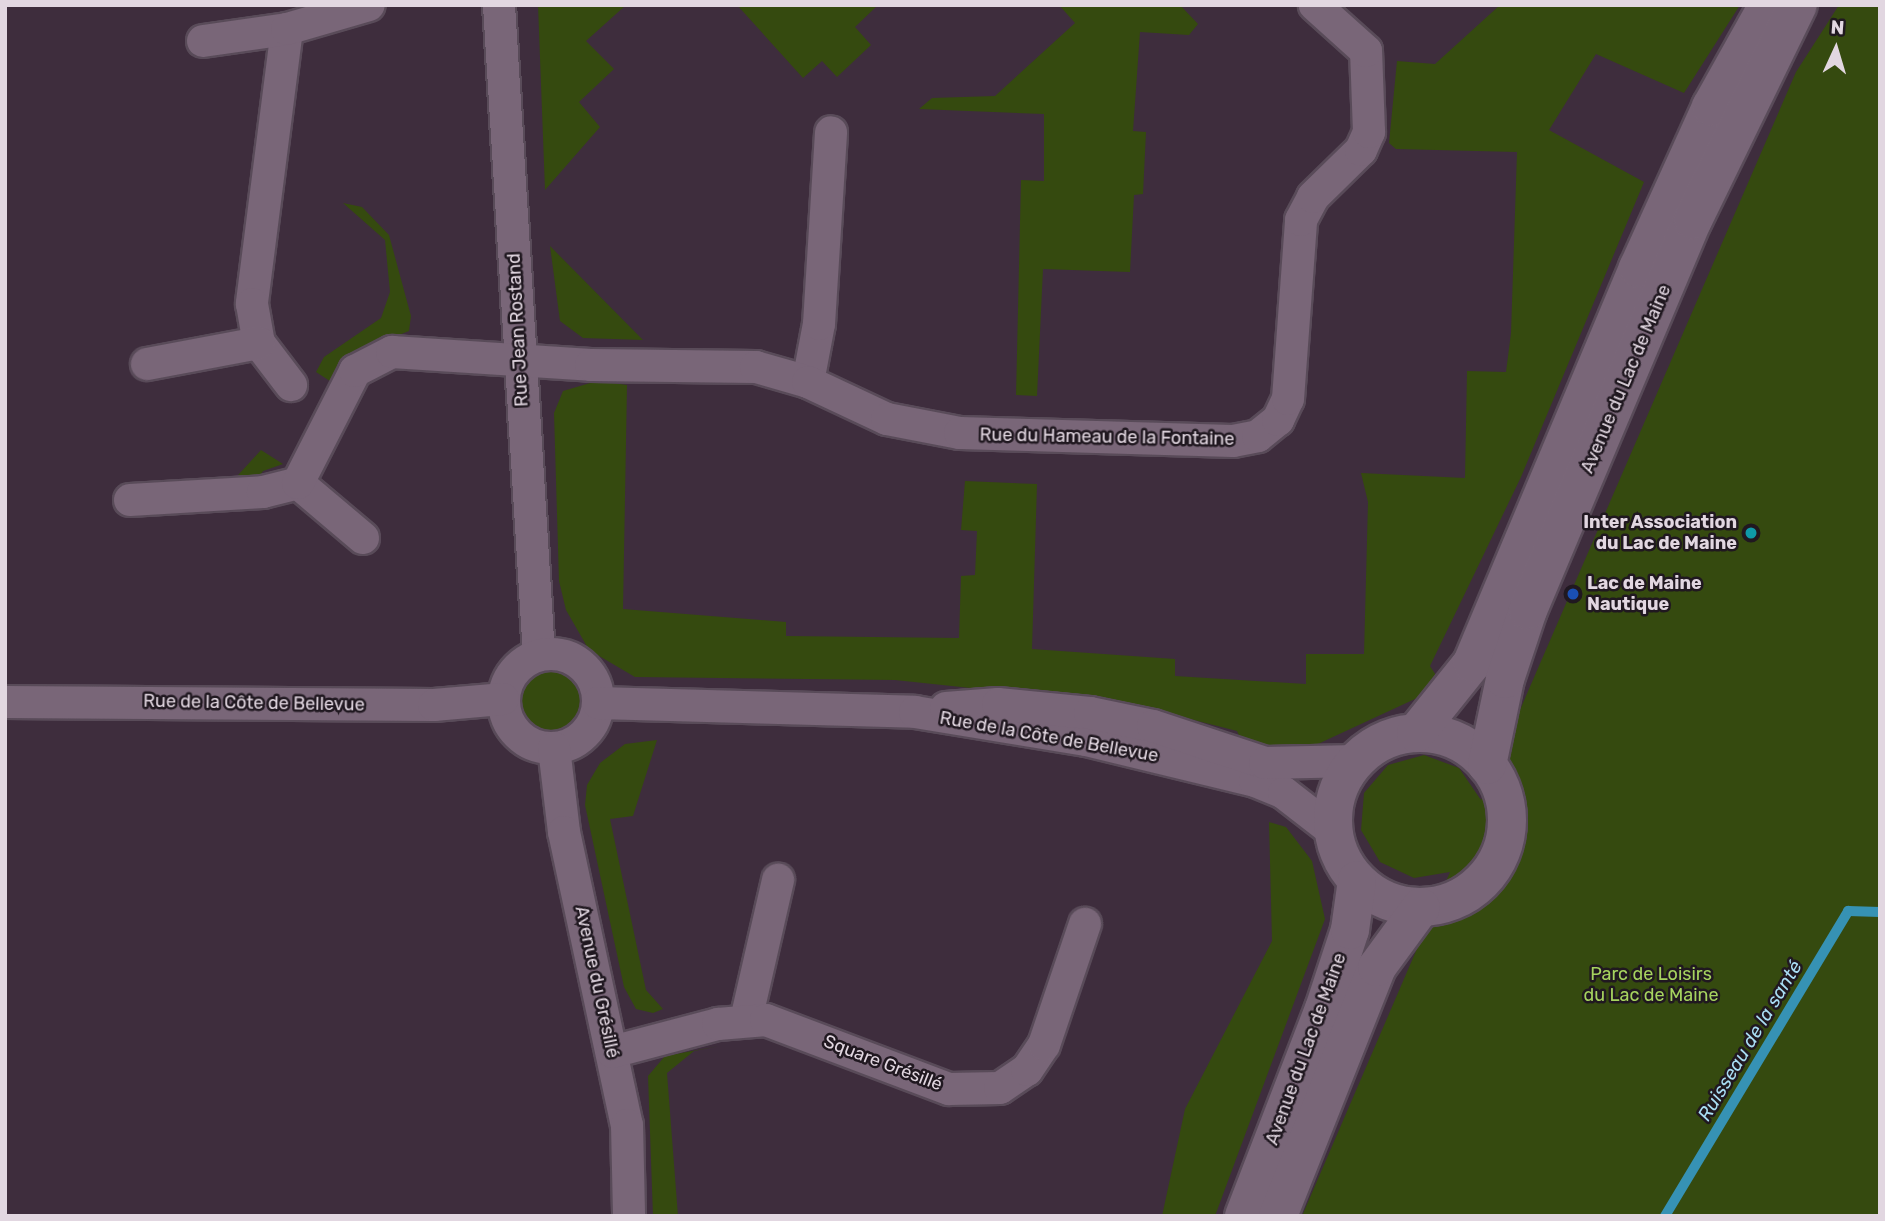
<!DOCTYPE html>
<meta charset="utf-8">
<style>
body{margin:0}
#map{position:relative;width:1885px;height:1221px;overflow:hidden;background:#3e2d3d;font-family:Rubik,sans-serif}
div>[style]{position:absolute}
.green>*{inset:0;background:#354a0f}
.round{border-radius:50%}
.stream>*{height:10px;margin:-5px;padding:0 5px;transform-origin:5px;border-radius:5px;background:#3692b4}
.roads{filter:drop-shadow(2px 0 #594b59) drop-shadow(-2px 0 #594b59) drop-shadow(0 2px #594b59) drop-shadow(0 -2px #594b59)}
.minor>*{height:32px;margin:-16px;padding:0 16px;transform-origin:16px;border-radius:16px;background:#796678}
.minor>.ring{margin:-16px;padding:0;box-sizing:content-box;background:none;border:32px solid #796678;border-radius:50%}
.tertiary>*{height:38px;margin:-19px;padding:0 19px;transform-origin:19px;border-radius:19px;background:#796678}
.tertiary>.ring{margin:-19px;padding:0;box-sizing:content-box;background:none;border:38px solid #796678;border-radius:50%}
.dots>*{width:19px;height:19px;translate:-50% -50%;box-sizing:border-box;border:4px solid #201820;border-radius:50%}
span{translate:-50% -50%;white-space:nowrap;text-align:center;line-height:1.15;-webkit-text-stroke:5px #201820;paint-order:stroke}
.street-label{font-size:18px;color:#e2d7e1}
.poi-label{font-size:18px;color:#e2d7e1;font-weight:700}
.right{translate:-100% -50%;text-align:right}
.left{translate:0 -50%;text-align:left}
.park-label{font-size:18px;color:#a6d35f}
.water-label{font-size:19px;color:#a9ddf3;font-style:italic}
.frame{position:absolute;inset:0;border:7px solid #e2d7e1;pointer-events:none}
.north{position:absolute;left:1801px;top:14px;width:70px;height:70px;-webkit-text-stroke:5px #201820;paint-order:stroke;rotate:4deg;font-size:19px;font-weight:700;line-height:28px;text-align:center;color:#e2d7e1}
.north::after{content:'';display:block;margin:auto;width:24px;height:32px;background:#e2d7e1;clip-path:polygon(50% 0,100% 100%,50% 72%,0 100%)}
</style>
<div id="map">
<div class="green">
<i style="clip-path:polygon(538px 5px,626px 5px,586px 41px,614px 69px,579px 102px,600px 127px,545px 190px)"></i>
<i style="clip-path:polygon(737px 5px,878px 5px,855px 27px,871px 45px,837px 77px,822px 61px,803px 78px)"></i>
<i style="clip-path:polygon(1059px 5px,1180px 5px,1198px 24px,1189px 35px,1140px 32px,1133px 131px,1146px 132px,1143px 194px,1134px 195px,1130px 272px,1043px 269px,1037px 396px,1016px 395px,1021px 180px,1044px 181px,1044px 114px,919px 109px,932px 98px,995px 96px,1075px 23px)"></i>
<i style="clip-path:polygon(1500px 5px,1740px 5px,1684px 93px,1596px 54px,1549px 130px,1644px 182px,1521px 477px,1430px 666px,1443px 686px,1307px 749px,1245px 749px,1237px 731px,1139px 706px,895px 680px,635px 677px,589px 650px,566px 610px,559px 581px,554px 413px,563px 391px,597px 381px,627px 385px,623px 609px,786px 622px,786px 636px,959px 638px,961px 576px,975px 575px,977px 531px,961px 530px,965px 481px,1037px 484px,1032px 649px,1175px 659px,1175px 676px,1306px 684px,1306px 654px,1364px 654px,1368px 502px,1361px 473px,1465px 478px,1467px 371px,1506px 372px,1511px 333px,1517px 152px,1396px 149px,1389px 143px,1397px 61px,1435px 64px)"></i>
<i style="clip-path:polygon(1839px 5px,1880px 5px,1880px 1216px,1302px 1216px,1450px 872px,1414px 878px,1380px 862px,1361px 830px,1364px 793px,1388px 765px,1424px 755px,1459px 768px,1481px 800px,1796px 72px)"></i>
<i style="clip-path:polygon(343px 203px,362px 207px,389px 235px,411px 316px,409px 331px,376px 344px,333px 383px,316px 372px,324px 357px,381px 318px,390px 292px,385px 240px)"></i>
<i style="clip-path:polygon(550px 246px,643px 340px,583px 338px,560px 321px)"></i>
<i style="clip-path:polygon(261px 450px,283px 464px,263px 471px,254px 485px,228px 486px)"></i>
<i class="round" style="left:521px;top:670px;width:68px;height:68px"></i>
<i style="clip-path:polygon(657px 740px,633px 816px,610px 819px,646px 990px,663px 1009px,653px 1013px,636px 1009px,624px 987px,585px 805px,587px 785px,600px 763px,625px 744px)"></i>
<i style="clip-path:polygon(1269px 822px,1286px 827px,1312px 861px,1325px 919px,1215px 1216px,1162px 1216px,1185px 1109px,1272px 941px)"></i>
<i style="clip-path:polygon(719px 1046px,694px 1051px,667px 1073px,678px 1216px,653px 1216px,648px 1076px,665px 1056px)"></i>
</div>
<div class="stream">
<i style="left:1665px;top:1216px;width:356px;rotate:-59deg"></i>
<i style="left:1848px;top:911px;width:32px;rotate:2deg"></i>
</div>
<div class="roads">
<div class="minor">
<i style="left:499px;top:5px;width:651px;rotate:86.48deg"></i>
<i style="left:287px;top:29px;width:277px;rotate:97.3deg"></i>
<i style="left:252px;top:304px;width:40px;rotate:80deg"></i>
<i style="left:259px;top:343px;width:53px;rotate:52.7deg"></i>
<i style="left:203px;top:41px;width:85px;rotate:-8.1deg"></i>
<i style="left:287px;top:29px;width:85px;rotate:-16.3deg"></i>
<i style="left:147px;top:364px;width:114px;rotate:-10.6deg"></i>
<i style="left:808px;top:382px;width:59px;rotate:-79.3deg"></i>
<i style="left:819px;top:324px;width:192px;rotate:-86.4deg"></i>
<i style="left:130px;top:500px;width:133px;rotate:-3.4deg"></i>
<i style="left:263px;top:492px;width:36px;rotate:-14deg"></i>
<i style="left:363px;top:538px;width:85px;rotate:-139.8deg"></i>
<i style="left:298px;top:483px;width:126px;rotate:-63deg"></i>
<i style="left:355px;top:371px;width:42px;rotate:-27.2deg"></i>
<i style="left:392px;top:352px;width:199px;rotate:3.7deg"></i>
<i style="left:591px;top:365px;width:165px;rotate:0.7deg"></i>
<i style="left:756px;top:367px;width:54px;rotate:16.1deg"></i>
<i style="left:808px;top:382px;width:87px;rotate:25.1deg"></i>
<i style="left:887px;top:419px;width:74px;rotate:10.9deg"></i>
<i style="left:960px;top:433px;width:273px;rotate:1.7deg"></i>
<i style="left:1233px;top:441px;width:25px;rotate:-11deg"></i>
<i style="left:1258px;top:436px;width:26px;rotate:-39deg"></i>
<i style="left:1278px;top:420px;width:23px;rotate:-65deg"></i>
<i style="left:1288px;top:399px;width:179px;rotate:-85.8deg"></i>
<i style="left:1301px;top:220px;width:26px;rotate:-62deg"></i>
<i style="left:1313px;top:197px;width:67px;rotate:-44.4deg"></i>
<i style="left:1361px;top:150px;width:20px;rotate:-66deg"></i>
<i style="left:1369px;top:132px;width:81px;rotate:-92.1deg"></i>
<i style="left:1366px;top:51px;width:69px;rotate:-138deg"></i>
<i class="ring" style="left:504px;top:654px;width:62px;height:62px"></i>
<i style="left:5px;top:702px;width:429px;rotate:0.4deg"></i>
<i style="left:434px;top:705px;width:69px;rotate:-5deg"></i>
<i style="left:598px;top:703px;width:317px;rotate:1.6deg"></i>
<i style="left:915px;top:712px;width:173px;rotate:9.3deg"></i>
<i style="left:1086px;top:740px;width:174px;rotate:13.6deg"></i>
<i style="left:1255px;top:781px;width:31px;rotate:22deg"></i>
<i style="left:1284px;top:793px;width:62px;rotate:37.8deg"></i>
<i style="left:946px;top:708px;width:52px;rotate:-4.4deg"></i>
<i style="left:998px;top:704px;width:92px;rotate:5.6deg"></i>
<i style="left:1090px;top:713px;width:64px;rotate:11.7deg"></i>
<i style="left:1153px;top:726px;width:118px;rotate:18.3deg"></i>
<i style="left:1265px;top:763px;width:91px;rotate:-1.3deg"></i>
<i style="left:554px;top:748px;width:85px;rotate:83.2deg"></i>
<i style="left:564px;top:832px;width:300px;rotate:77.9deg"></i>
<i style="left:627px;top:1125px;width:91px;rotate:88.7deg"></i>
<i style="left:746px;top:1020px;width:144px;rotate:-77.1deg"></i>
<i style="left:612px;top:1052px;width:110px;rotate:-14.8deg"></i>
<i style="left:718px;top:1024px;width:48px;rotate:-4.8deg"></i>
<i style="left:766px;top:1020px;width:196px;rotate:20.7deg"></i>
<i style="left:949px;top:1089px;width:51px;rotate:-1.1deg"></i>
<i style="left:1000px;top:1088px;width:32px;rotate:-34deg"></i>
<i style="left:1027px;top:1070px;width:30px;rotate:-56deg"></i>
<i style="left:1044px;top:1045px;width:128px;rotate:-71.3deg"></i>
</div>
<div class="tertiary">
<i class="ring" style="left:1333px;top:733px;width:136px;height:136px"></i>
<i style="left:1416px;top:733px;width:90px;rotate:-51.3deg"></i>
<i style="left:1472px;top:663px;width:428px;rotate:-67.2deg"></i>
<i style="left:1638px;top:268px;width:177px;rotate:-65.6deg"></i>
<i style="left:1711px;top:107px;width:117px;rotate:-60.8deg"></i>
<i style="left:1487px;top:765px;width:88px;rotate:-78.2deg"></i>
<i style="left:1505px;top:679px;width:73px;rotate:-71.6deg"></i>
<i style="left:1528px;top:610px;width:423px;rotate:-67.1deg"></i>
<i style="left:1693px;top:220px;width:239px;rotate:-64deg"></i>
<i style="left:1244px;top:1216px;width:222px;rotate:-68.9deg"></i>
<i style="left:1324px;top:1009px;width:83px;rotate:-71.8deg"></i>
<i style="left:1350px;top:930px;width:50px;rotate:-82deg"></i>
<i style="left:1278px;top:1216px;width:268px;rotate:-68.3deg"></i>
<i style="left:1377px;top:967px;width:74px;rotate:-53.7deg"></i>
</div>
</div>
<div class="dots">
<i style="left:1751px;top:533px;background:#0f9aa8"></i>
<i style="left:1573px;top:594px;background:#1a4fb4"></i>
</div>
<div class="street-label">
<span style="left:518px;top:330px;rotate:-93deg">Rue Jean Rostand</span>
<span style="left:1626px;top:379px;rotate:-67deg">Avenue du Lac de Maine</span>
<span style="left:1107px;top:437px;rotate:1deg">Rue du Hameau de la Fontaine</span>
<span style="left:254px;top:703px;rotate:1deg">Rue de la Côte de Bellevue</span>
<span style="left:1049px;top:737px;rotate:10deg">Rue de la Côte de Bellevue</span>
<span style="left:597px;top:982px;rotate:78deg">Avenue du Grésillé</span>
<span style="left:1306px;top:1049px;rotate:-70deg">Avenue du Lac de Maine</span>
<span style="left:883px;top:1063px;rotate:21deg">Square Grésillé</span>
</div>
<div class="poi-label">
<span class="right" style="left:1737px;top:533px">Inter Association<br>du Lac de Maine</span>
<span class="left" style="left:1587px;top:594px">Lac de Maine<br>Nautique</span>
</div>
<div class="park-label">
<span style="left:1651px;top:985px">Parc de Loisirs<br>du Lac de Maine</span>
</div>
<div class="water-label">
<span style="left:1750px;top:1041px;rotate:-59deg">Ruisseau de la santé</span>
</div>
<div class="frame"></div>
<div class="north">N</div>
</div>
